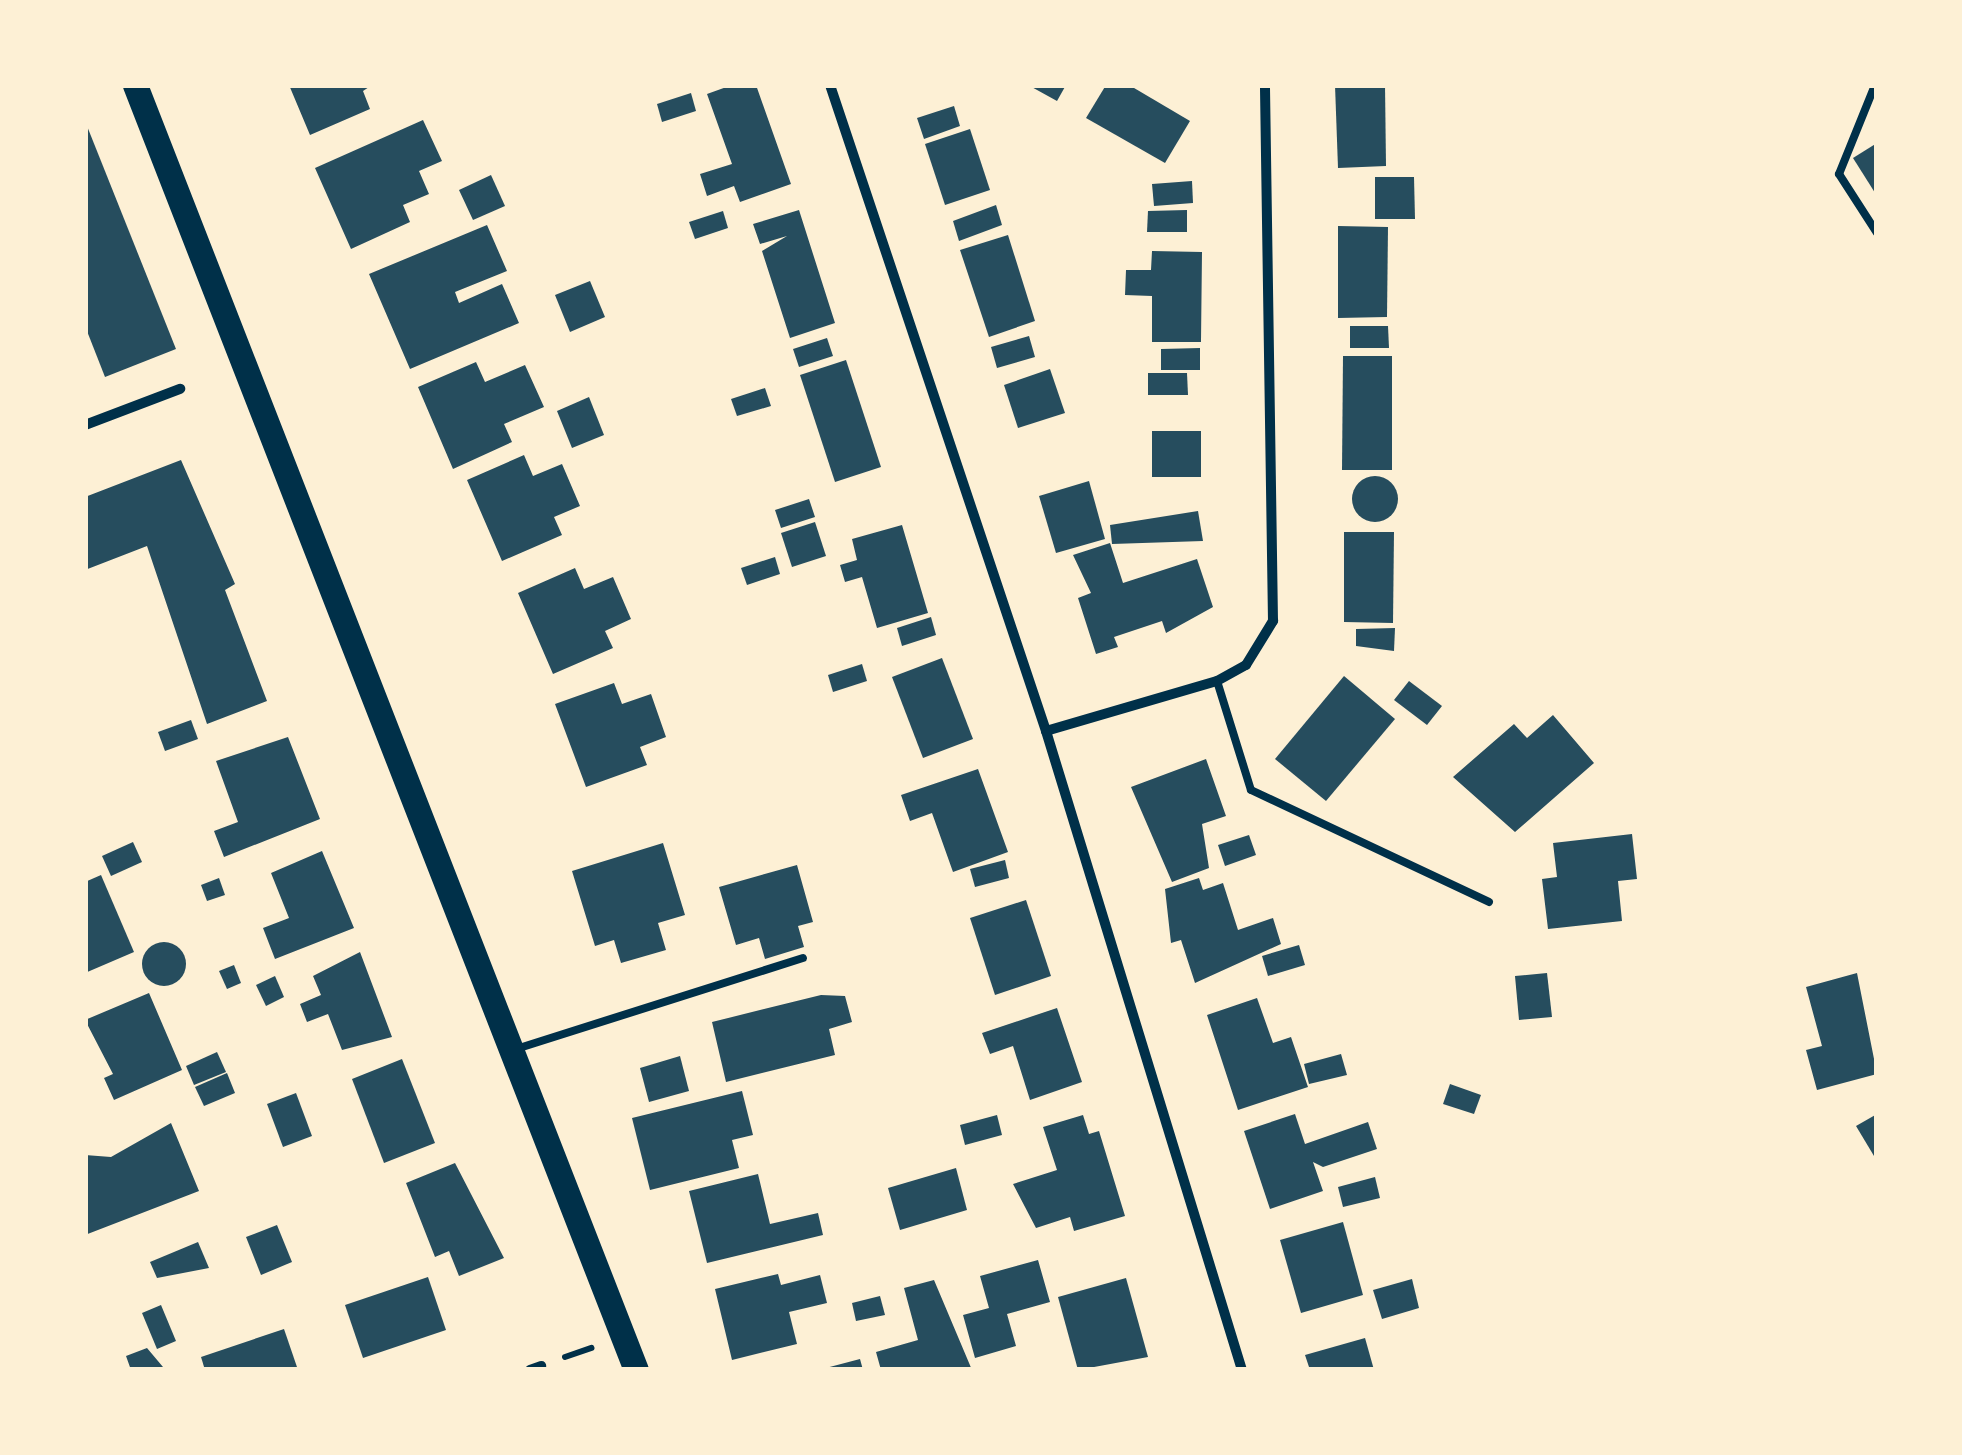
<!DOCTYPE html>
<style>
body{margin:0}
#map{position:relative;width:1962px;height:1455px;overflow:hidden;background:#fdf0d5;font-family:Lato,sans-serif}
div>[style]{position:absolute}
.building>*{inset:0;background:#264d5e}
.round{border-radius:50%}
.path>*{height:6px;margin:-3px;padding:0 3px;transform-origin:3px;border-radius:3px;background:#003049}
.service>*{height:8px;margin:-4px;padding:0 4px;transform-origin:4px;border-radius:4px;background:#003049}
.minor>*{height:10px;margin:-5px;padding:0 5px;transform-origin:5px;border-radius:5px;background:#003049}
.primary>*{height:25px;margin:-12.5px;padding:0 12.5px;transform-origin:12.5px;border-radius:12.5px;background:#003049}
span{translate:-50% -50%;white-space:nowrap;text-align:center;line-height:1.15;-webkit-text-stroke:10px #fdf0d5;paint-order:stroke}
.frame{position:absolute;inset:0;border:88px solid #fdf0d5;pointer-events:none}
</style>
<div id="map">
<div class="building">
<i style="clip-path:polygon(289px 85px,372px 85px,363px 91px,370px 109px,310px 135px)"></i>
<i style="clip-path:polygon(732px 85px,756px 85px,791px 184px,740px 202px,734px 186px,707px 196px,700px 174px,732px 164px,707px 94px)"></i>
<i style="clip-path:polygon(1028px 85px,1066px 85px,1057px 101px)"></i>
<i style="clip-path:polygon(1106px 85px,1129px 85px,1190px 121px,1165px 163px,1086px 118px)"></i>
<i style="clip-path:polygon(1335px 85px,1385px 85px,1386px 166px,1338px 168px)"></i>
<i style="clip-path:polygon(691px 93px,696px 111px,662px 122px,657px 104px)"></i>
<i style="clip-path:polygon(954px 106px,960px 126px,924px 139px,917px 118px)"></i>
<i style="clip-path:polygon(423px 120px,442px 161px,419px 171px,429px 194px,403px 205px,410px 222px,351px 249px,315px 168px)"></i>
<i style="clip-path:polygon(85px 121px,176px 349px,105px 377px,85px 326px)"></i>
<i style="clip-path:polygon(970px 129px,990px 190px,945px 205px,925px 144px)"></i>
<i style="clip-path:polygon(1877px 143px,1877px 196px,1853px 158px)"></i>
<i style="clip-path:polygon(491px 175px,505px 206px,473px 220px,459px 190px)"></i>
<i style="clip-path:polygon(1375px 177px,1414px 177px,1415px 219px,1375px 219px)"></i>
<i style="clip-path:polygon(1192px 181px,1193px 203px,1154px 206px,1152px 184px)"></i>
<i style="clip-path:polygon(996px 205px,1002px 225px,959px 241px,953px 221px)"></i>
<i style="clip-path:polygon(799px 210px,835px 323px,790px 338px,762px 251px,787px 236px,760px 244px,753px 224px)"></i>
<i style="clip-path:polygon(1187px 210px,1187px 232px,1147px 232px,1148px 211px)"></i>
<i style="clip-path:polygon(723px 211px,728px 228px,695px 239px,689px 222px)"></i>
<i style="clip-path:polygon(487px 225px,507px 271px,455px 292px,459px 303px,502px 284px,519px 323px,410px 369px,369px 274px)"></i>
<i style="clip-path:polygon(1338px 226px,1388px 227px,1387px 317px,1338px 318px)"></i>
<i style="clip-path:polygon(1008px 235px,1035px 321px,989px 337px,960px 250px)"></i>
<i style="clip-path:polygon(1152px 251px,1202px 252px,1201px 342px,1152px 342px,1152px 296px,1125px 295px,1126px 270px,1151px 270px)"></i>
<i style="clip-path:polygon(590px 281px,605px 317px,570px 332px,555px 295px)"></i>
<i style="clip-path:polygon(1350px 326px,1388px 326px,1389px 348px,1350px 348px)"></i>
<i style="clip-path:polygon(1029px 336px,1035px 357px,997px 368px,991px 347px)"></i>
<i style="clip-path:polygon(827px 338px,833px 356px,799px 367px,793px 349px)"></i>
<i style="clip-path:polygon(1200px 348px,1200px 370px,1161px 370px,1161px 349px)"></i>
<i style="clip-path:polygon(1343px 356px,1392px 356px,1392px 470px,1342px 470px)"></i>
<i style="clip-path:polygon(846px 360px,881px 467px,835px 482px,800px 375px)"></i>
<i style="clip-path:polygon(476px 362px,485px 382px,525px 365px,544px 407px,504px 424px,512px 442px,453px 469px,418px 387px)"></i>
<i style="clip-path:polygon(1050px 369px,1065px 413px,1018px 428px,1004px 385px)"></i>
<i style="clip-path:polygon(1148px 373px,1187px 373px,1188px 395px,1148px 395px)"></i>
<i style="clip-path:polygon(765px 388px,771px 406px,737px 416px,731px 399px)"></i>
<i style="clip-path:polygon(589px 397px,604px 435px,572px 448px,557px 411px)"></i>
<i style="clip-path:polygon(1152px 431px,1201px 431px,1201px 477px,1152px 477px)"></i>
<i style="clip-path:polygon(524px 455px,533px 476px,562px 464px,580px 506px,554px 517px,562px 535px,502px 561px,467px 480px)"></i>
<i style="clip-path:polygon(181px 460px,235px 584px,225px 590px,267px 701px,207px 724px,147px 546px,85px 570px,85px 497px)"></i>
<i class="round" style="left:1352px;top:476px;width:46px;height:46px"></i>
<i style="clip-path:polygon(1089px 481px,1105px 539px,1056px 553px,1039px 496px)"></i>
<i style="clip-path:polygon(809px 499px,815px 517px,781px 528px,775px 510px)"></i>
<i style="clip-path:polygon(1198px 511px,1203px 541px,1112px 544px,1110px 525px)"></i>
<i style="clip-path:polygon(815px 522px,826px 556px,792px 567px,781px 533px)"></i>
<i style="clip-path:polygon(902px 525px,928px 613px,877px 628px,862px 577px,845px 582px,840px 565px,857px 560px,852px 539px)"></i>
<i style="clip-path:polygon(1344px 532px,1394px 532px,1393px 623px,1344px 622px)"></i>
<i style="clip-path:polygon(1110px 543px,1123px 583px,1197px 559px,1213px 607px,1166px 633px,1162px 621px,1114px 637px,1118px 647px,1096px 654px,1078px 598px,1091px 593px,1073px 555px)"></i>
<i style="clip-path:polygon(775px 557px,780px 574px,747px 585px,741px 568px)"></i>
<i style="clip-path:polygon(575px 568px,584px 589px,613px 577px,631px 619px,605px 631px,613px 648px,553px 674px,518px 593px)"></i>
<i style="clip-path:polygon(931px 617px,936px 635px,902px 646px,897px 628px)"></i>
<i style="clip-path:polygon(1395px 628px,1394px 651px,1356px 646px,1356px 629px)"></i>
<i style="clip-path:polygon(942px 658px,973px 739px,923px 758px,892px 677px)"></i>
<i style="clip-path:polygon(862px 664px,867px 681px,833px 692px,828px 675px)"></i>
<i style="clip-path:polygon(1344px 676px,1395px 719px,1326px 801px,1275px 759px)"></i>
<i style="clip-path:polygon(1409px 681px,1442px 706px,1427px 725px,1394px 700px)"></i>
<i style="clip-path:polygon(614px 683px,622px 704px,651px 694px,666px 737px,640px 747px,647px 765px,586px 787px,555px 704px)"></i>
<i style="clip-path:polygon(1553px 715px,1594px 763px,1515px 832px,1453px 777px,1514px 724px,1527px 738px)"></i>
<i style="clip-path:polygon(191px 720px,198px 739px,165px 751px,158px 732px)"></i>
<i style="clip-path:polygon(288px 737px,320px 819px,224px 857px,214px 831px,238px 822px,216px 761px)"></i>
<i style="clip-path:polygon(1206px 759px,1226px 816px,1202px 824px,1209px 868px,1172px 882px,1131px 787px)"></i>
<i style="clip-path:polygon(978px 769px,1008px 852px,953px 872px,932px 813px,910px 821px,901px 795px)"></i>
<i style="clip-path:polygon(1632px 834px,1637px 879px,1618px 881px,1622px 921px,1548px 929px,1542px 879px,1557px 877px,1553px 843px)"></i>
<i style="clip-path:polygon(1249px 835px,1256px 855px,1225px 866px,1218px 845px)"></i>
<i style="clip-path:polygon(133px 842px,142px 862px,111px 876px,102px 856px)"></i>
<i style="clip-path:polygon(663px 843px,685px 915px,658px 923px,666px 950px,621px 963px,614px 940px,595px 946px,572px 871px)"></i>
<i style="clip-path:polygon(322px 851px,354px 928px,275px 959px,263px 928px,289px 918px,271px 873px)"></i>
<i style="clip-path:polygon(1005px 860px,1009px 878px,975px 887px,970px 869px)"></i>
<i style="clip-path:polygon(797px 865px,813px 922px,798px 926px,804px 947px,765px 959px,759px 938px,736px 945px,719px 887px)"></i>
<i style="clip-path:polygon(101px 875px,134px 952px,85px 973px,85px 882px)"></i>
<i style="clip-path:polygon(219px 878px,225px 895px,207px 901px,201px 885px)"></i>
<i style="clip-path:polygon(1199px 878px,1203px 890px,1223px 883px,1238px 930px,1273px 918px,1281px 944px,1195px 983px,1181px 940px,1171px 943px,1165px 889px)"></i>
<i style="clip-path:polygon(1026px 900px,1051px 976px,995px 995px,970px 918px)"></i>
<i class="round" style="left:142px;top:942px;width:44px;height:44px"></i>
<i style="clip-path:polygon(1299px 945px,1305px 965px,1268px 976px,1262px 956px)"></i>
<i style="clip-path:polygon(360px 952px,392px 1037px,342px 1050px,328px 1014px,307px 1022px,300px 1004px,321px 995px,313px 976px)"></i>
<i style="clip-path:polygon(234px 965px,241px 983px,227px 989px,219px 971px)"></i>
<i style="clip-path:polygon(1547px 973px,1552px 1017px,1519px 1020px,1515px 976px)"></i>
<i style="clip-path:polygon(1857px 973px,1877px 1074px,1817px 1090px,1806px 1050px,1822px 1046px,1806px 987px)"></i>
<i style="clip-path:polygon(275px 976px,284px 997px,266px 1006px,256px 985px)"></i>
<i style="clip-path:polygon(149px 993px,182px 1070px,114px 1100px,104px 1078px,113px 1074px,85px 1020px)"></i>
<i style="clip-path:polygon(821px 995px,845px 996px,852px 1022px,829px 1029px,835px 1055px,726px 1082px,712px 1022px)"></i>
<i style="clip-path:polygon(1257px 998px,1273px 1043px,1291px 1037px,1308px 1087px,1238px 1110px,1207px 1015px)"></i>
<i style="clip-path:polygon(1057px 1008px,1082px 1082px,1030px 1100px,1013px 1046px,990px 1054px,982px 1033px)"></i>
<i style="clip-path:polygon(217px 1052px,226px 1072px,194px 1085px,186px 1066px)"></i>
<i style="clip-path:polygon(1341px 1054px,1347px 1075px,1309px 1084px,1304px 1064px)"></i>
<i style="clip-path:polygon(680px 1056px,689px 1091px,649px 1102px,640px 1068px)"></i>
<i style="clip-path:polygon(402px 1059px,435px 1143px,384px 1163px,352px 1079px)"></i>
<i style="clip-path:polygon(227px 1073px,235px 1093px,204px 1106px,195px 1087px)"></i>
<i style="clip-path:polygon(1450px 1084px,1481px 1095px,1474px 1114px,1443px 1104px)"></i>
<i style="clip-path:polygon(742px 1091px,753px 1135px,732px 1140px,739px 1168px,650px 1190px,632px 1118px)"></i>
<i style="clip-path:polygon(296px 1093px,312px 1136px,283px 1147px,267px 1104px)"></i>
<i style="clip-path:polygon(1295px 1114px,1305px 1144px,1368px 1122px,1377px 1149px,1323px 1167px,1313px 1162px,1323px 1191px,1270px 1209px,1244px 1131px)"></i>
<i style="clip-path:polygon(1877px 1114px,1877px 1161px,1856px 1126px)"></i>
<i style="clip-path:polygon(997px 1115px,1002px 1135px,965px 1145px,960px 1125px)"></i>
<i style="clip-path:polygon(1083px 1115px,1089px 1134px,1099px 1131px,1125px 1216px,1074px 1231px,1070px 1217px,1036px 1228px,1013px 1184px,1057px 1170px,1043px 1127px)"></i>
<i style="clip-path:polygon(171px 1123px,199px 1191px,85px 1235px,85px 1155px,111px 1157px)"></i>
<i style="clip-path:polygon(455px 1163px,504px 1258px,459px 1276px,449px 1251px,435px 1257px,406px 1183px)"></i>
<i style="clip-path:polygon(956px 1168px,967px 1210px,900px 1230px,888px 1188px)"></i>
<i style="clip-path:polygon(758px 1174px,770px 1224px,818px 1213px,823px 1235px,707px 1263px,689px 1191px)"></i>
<i style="clip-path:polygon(1375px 1177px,1380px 1198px,1343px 1207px,1338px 1187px)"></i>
<i style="clip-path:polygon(1343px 1222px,1363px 1295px,1301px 1313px,1280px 1240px)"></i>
<i style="clip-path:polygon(277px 1225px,292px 1262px,261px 1275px,246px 1237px)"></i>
<i style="clip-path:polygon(198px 1242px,209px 1268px,157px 1278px,150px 1262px)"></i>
<i style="clip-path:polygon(1038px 1260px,1050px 1302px,1007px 1314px,1016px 1346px,975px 1358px,963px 1315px,989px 1308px,980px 1276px)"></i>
<i style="clip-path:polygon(778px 1274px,781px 1285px,820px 1275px,827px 1303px,789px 1312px,797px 1344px,732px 1360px,715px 1289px)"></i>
<i style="clip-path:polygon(428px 1277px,446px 1330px,363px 1358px,345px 1305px)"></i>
<i style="clip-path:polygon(1126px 1278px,1148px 1357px,1078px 1370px,1058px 1297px)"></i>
<i style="clip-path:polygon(1412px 1279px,1419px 1308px,1382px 1319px,1373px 1290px)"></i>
<i style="clip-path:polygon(934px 1280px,972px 1370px,881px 1370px,876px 1352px,918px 1340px,904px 1288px)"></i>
<i style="clip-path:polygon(880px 1296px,885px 1315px,856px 1321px,852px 1303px)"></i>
<i style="clip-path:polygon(161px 1305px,176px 1341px,157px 1349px,142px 1313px)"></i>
<i style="clip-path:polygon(284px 1329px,298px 1370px,205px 1370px,201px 1357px)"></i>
<i style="clip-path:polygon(1365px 1338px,1374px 1370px,1310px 1370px,1305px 1355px)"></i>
<i style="clip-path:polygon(147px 1348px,163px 1367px,176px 1370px,131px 1370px,126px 1356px)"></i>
<i style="clip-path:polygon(860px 1359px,863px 1370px,822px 1370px,822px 1369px)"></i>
</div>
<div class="path">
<i style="left:565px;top:1357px;width:28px;rotate:-19deg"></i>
</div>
<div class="service">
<i style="left:1875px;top:85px;width:96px;rotate:112deg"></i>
<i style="left:1839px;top:174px;width:70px;rotate:57.2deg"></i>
<i style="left:1217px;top:681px;width:114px;rotate:72.7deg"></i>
<i style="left:1251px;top:790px;width:263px;rotate:25.2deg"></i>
<i style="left:516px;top:1049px;width:301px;rotate:-17.6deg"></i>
</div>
<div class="minor">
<i style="left:830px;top:85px;width:681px;rotate:71.51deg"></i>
<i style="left:1046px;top:731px;width:668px;rotate:72.95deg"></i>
<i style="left:85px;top:425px;width:102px;rotate:-20.8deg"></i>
<i style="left:1046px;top:731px;width:178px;rotate:-16.3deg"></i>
<i style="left:1217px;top:681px;width:33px;rotate:-29deg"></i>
<i style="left:1246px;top:665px;width:52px;rotate:-58.5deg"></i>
<i style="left:1273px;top:621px;width:536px;rotate:-90.86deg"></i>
<i style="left:530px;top:1370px;width:12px;rotate:-20deg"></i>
</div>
<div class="primary">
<i style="left:135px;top:85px;width:1379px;rotate:68.7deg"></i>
</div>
<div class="frame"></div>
</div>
